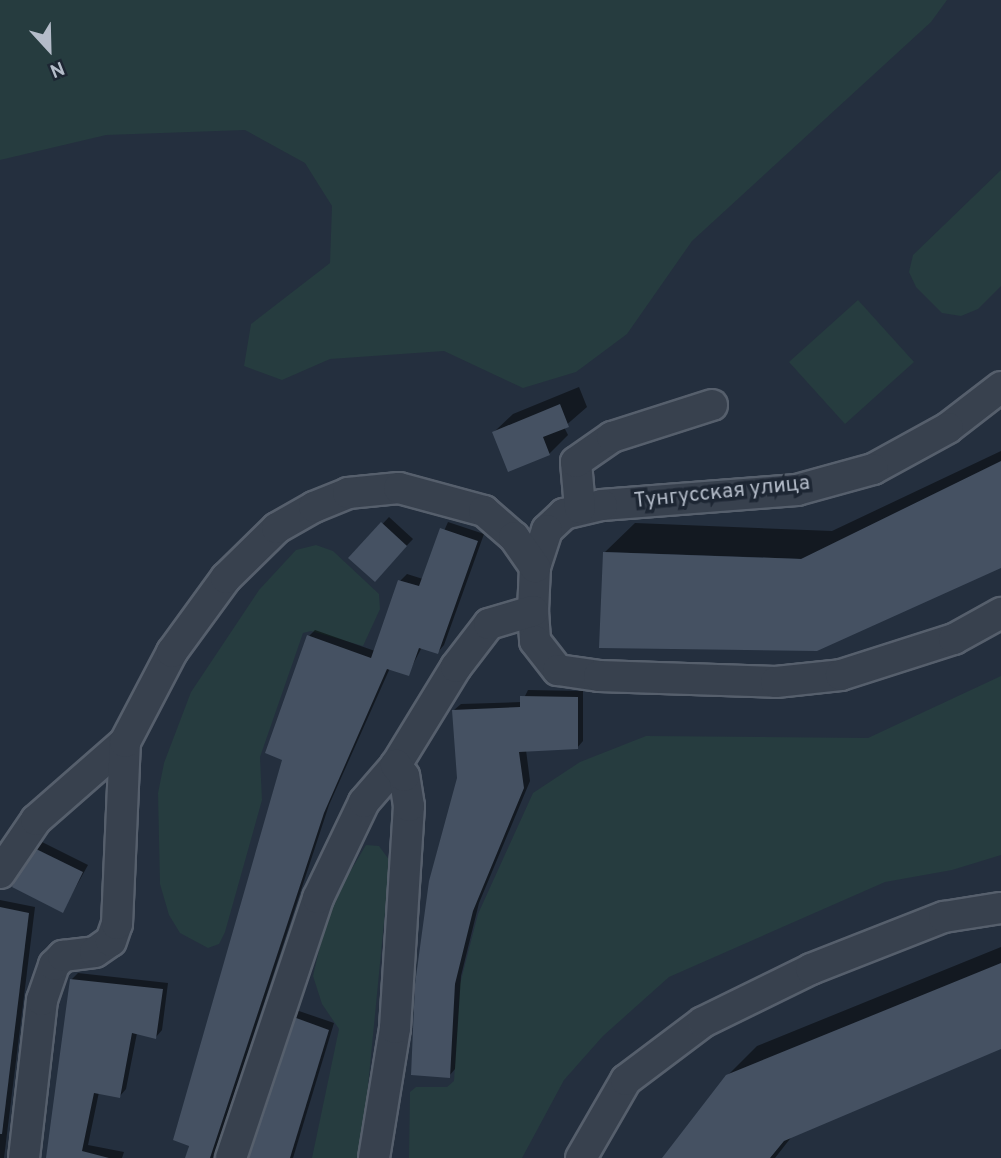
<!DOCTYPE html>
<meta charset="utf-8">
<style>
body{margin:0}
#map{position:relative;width:1001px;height:1158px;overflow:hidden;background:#242f3e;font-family:Overpass,sans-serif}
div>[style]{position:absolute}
.green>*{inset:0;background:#263c3f}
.shadow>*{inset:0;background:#0007}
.building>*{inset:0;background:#455162}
.roads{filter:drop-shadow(2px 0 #565f6c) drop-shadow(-2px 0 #565f6c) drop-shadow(0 2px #565f6c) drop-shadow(0 -2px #565f6c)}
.lane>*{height:30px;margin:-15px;padding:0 15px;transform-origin:15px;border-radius:15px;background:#38414e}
span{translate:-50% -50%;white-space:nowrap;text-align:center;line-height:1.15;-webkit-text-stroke:7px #1d2633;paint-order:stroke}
.street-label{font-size:21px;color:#b4bcc9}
.north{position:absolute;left:14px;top:14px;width:70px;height:70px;-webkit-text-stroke:5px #1d2633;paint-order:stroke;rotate:158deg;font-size:19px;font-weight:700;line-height:28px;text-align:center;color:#b4bcc9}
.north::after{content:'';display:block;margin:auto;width:24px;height:32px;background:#b4bcc9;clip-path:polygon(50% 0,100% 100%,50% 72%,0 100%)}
</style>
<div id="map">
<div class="green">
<i style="clip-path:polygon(0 0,947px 0,931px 22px,692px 241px,627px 334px,576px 372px,523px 388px,444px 351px,330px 359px,282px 380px,244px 366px,251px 324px,330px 263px,332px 206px,305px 163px,245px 130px,106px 135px,0 160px)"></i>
<i style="clip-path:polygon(1001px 170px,1001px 286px,978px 309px,961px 316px,942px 313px,916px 287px,909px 272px,913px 255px)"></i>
<i style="clip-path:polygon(858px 300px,914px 362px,845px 424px,789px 362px)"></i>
<i style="clip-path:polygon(316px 545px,333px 551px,379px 594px,380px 609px,363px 646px,311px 631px,303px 633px,260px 757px,262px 800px,225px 932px,219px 944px,208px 948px,180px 933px,169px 915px,160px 884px,158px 793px,164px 763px,191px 692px,259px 590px,296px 550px)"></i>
<i style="clip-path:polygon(1001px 676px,1001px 855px,952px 870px,885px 882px,669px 977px,603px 1036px,564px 1080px,522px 1158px,409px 1158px,410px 1092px,416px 1087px,447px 1087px,454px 1081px,460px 984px,478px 914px,533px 793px,580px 762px,646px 736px,868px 738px)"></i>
<i style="clip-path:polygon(366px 845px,379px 846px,390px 861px,361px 1158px,312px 1158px,339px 1029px,322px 1004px,313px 976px,329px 907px)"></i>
</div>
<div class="shadow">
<i style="clip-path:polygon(579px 387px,587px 407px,564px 427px,568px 435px,549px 454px,494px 432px,513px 414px)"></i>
<i style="clip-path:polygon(1001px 451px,1001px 566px,605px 552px,635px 523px,832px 531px)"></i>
<i style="clip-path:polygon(389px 517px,413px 539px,375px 579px,351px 558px)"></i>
<i style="clip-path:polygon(448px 522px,484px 534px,444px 645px,438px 652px,422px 647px,408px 674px,390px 668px,329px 805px,213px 1158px,186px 1158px,284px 759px,309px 636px,315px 630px,375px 651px,400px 581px,407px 574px,423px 579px)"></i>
<i style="clip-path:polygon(528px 690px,583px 691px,583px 741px,577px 748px,526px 750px,530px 781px,479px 903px,461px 976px,455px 1069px,449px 1076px,459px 779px,454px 710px,461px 704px,522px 702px)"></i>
<i style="clip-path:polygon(40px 841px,88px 865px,63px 910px,33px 848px)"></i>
<i style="clip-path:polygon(0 900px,35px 907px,4px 1158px,0 1158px)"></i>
<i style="clip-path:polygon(1001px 947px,1001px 1048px,793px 1135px,775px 1158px,664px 1158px,727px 1076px,757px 1046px)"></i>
<i style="clip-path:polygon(78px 973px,168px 983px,162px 1030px,156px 1037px,137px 1033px,126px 1089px,120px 1096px,99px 1092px,88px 1145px,124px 1152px,122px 1158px,48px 1158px,72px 979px)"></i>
<i style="clip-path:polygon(296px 1010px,334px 1023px,293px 1158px,247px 1158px)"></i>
</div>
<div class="building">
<i style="clip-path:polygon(560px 404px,569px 427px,543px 437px,550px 455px,508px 472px,492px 432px)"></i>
<i style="clip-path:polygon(1001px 461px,1001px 568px,817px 651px,599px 648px,603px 552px,801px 559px)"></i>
<i style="clip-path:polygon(381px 522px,407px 546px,375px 582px,348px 558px)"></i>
<i style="clip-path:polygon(440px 528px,478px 541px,438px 654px,419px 648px,409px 676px,387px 669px,324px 813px,210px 1158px,185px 1158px,189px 1146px,173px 1140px,282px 760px,265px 753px,307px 635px,371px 658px,398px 580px,419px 586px)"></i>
<i style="clip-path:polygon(520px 696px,578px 697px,578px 749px,519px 752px,524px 788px,473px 911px,455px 984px,450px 1078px,411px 1075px,415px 984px,429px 881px,457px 778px,452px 710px,520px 707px)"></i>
<i style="clip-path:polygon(32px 847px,83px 872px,63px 913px,12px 887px)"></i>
<i style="clip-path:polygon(0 907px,29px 913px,2px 1134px,0 1134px)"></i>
<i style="clip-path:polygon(1001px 963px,1001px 1049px,784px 1141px,770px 1158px,662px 1158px,726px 1075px)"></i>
<i style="clip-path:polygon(70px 979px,163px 989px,156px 1039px,132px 1033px,120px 1098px,94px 1093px,82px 1151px,109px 1158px,46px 1158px)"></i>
<i style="clip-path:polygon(288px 1015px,329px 1030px,290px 1158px,245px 1158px)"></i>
</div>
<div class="roads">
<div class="lane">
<i style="left:1001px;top:387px;width:67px;rotate:142.3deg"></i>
<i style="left:948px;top:428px;width:85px;rotate:151.3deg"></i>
<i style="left:873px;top:469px;width:79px;rotate:164.6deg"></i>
<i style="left:797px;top:490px;width:196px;rotate:175.6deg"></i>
<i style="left:602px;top:505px;width:39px;rotate:167deg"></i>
<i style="left:564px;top:514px;width:23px;rotate:137deg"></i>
<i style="left:547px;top:530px;width:39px;rotate:108deg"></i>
<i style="left:535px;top:567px;width:44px;rotate:92.6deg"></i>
<i style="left:533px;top:611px;width:30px;rotate:86deg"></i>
<i style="left:535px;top:641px;width:37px;rotate:52deg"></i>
<i style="left:558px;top:670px;width:41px;rotate:8.3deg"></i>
<i style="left:599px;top:676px;width:177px;rotate:1.9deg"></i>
<i style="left:776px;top:682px;width:65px;rotate:-6.1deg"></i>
<i style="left:841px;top:675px;width:119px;rotate:-17.7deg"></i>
<i style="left:954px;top:639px;width:54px;rotate:-29deg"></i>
<i style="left:580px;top:508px;width:46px;rotate:-95deg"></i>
<i style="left:576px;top:462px;width:44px;rotate:-34.8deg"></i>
<i style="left:612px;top:437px;width:105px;rotate:-17.7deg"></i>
<i style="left:0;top:873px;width:64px;rotate:-55.8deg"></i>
<i style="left:36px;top:820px;width:118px;rotate:-41.2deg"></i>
<i style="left:24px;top:1158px;width:159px;rotate:-83.5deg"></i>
<i style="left:42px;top:1000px;width:37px;rotate:-71deg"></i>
<i style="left:54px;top:965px;width:13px;rotate:-45deg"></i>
<i style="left:63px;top:956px;width:32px;rotate:-7deg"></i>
<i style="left:95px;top:952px;width:19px;rotate:-35deg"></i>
<i style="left:111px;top:941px;width:18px;rotate:-71deg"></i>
<i style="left:117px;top:924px;width:182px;rotate:-87.5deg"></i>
<i style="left:125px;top:742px;width:102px;rotate:-62.4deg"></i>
<i style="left:172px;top:652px;width:92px;rotate:-53.9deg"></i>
<i style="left:226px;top:578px;width:71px;rotate:-44.4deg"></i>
<i style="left:277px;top:528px;width:43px;rotate:-29.6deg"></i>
<i style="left:314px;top:507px;width:37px;rotate:-22deg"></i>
<i style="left:348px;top:493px;width:51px;rotate:-5.6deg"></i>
<i style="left:399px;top:488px;width:88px;rotate:15.1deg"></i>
<i style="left:484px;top:511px;width:40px;rotate:41deg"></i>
<i style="left:514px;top:537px;width:37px;rotate:55deg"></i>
<i style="left:231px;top:1158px;width:274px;rotate:-71.5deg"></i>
<i style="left:318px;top:898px;width:106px;rotate:-64.4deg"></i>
<i style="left:364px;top:802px;width:49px;rotate:-49.1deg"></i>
<i style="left:396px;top:765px;width:115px;rotate:-58.5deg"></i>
<i style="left:456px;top:667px;width:54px;rotate:-52.5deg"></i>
<i style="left:489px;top:624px;width:46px;rotate:-16.5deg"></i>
<i style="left:374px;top:1158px;width:132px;rotate:-80.8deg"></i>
<i style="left:395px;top:1028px;width:222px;rotate:-86.4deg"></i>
<i style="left:409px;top:806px;width:30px;rotate:-99deg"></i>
<i style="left:404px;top:776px;width:14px;rotate:-126deg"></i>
<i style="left:581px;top:1158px;width:90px;rotate:-60deg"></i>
<i style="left:626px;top:1080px;width:96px;rotate:-37deg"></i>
<i style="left:703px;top:1022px;width:120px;rotate:-26.1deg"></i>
<i style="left:811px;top:969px;width:143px;rotate:-21.4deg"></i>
<i style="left:944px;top:917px;width:58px;rotate:-9deg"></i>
</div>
</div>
<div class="street-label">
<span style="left:722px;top:493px;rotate:-6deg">Тунгусская улица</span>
</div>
<div class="north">N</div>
</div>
